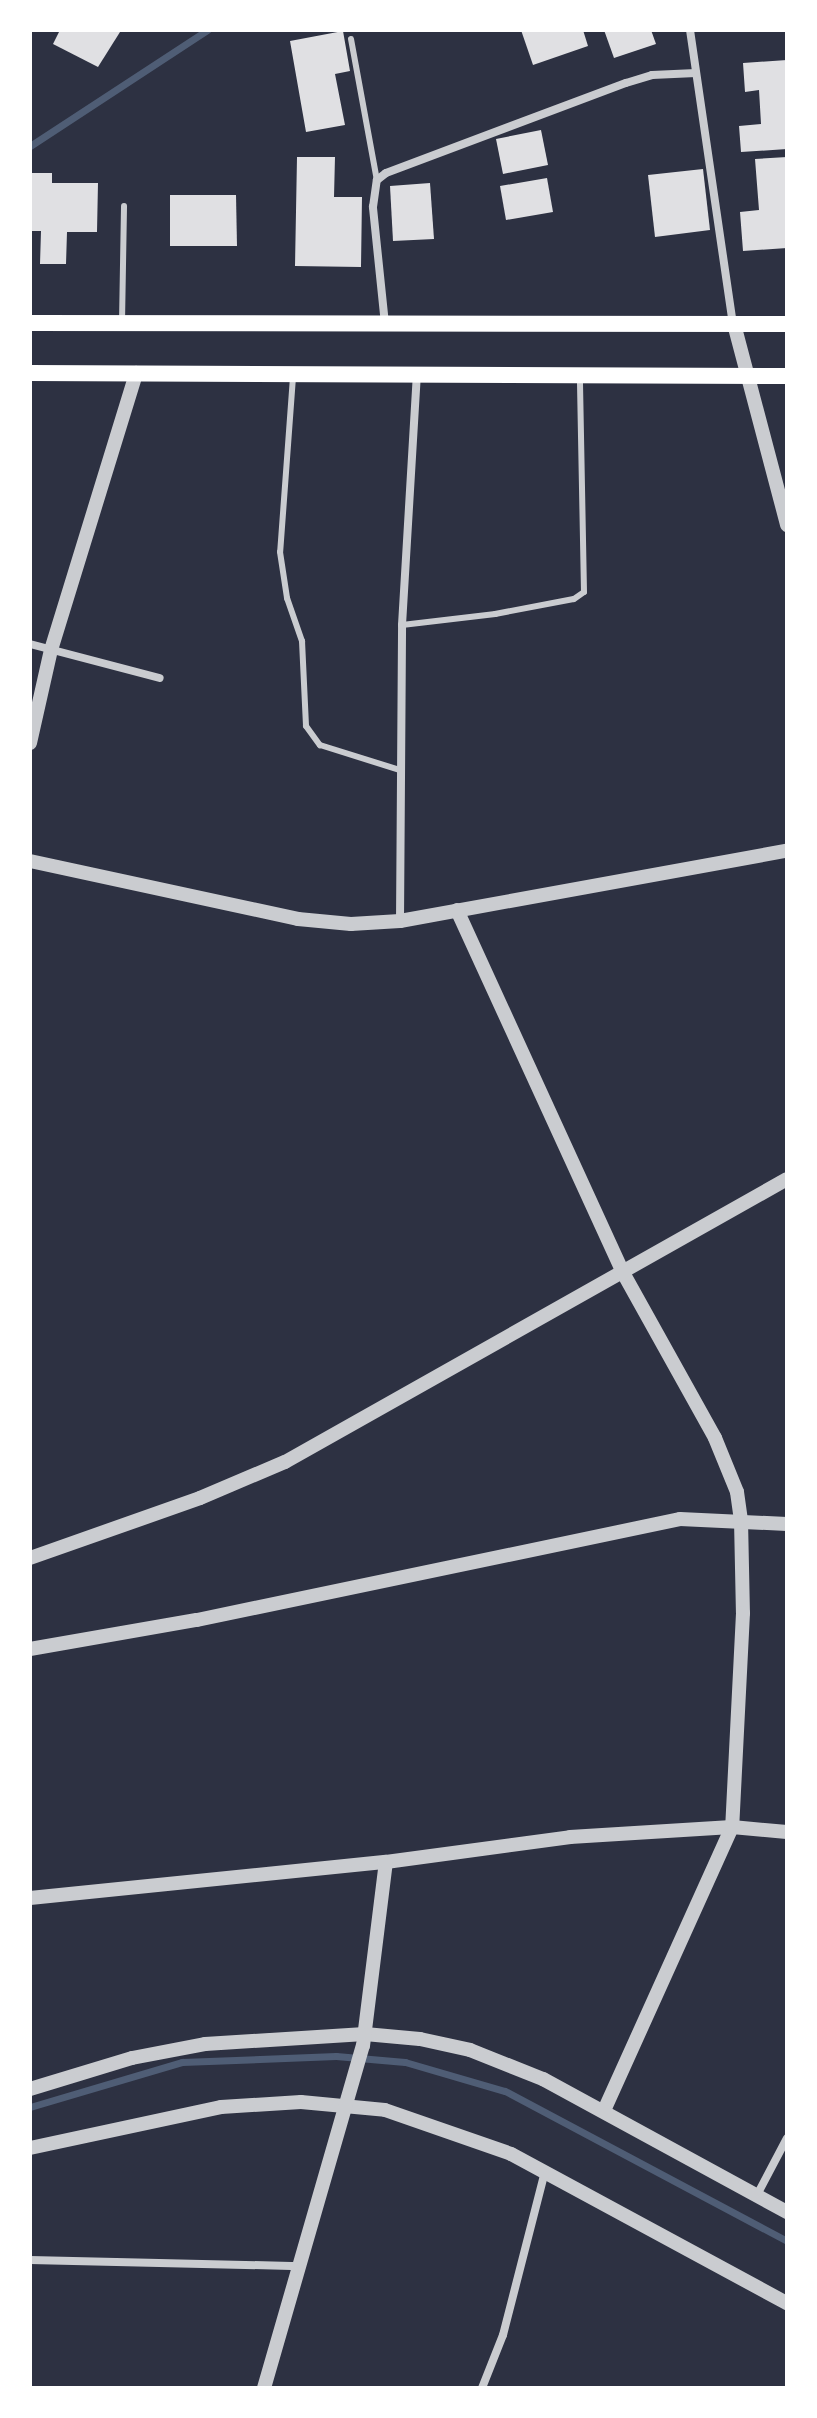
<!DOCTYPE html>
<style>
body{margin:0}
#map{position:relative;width:817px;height:2418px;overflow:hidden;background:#2d3142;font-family:Ubuntu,sans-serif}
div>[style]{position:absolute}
.stream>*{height:7px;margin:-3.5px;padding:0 3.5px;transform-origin:3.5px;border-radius:3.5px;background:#4f5d75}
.building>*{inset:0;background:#e0e0e3}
.service>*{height:6px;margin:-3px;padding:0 3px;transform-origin:3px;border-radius:3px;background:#caccd0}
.minor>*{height:8px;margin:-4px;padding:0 4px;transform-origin:4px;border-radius:4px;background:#caccd0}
.tertiary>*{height:14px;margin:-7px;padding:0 7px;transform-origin:7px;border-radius:7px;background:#caccd0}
.secondary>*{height:16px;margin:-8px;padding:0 8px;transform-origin:8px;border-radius:8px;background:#fff}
span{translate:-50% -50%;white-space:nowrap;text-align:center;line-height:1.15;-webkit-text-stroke:6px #fff;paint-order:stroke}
.frame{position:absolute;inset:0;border:32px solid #fff;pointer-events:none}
</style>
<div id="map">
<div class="stream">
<i style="left:30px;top:146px;width:212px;rotate:-33.2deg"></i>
<i style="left:30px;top:2107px;width:159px;rotate:-16.5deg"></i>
<i style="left:182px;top:2062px;width:154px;rotate:-2.2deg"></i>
<i style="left:336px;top:2056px;width:69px;rotate:5deg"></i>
<i style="left:405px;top:2062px;width:104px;rotate:16.2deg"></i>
<i style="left:505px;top:2091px;width:319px;rotate:28deg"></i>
</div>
<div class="building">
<i style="clip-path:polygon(60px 30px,116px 30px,120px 32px,98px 67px,53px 44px)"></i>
<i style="clip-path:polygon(521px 30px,583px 30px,588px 46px,533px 65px)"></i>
<i style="clip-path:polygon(604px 30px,651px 30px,656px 44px,614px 58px)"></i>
<i style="clip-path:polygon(343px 31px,350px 71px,335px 74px,345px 125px,306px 132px,290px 41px)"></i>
<i style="clip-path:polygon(787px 60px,787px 149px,741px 152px,739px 126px,761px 124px,759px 90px,745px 92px,743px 63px)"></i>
<i style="clip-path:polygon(541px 130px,548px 165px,503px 174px,496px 139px)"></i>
<i style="clip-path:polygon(297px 157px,335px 157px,334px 197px,362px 197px,361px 267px,295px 266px)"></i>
<i style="clip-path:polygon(787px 157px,787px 248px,743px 251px,740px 212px,759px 210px,755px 159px)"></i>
<i style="clip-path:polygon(703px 169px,710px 230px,655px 237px,648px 175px)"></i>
<i style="clip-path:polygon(30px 173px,52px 173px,52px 183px,98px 183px,97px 232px,67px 232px,66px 264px,40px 264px,41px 231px,30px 231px)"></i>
<i style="clip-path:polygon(547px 178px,553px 212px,506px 220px,500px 186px)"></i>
<i style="clip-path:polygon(430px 183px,434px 239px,393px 241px,390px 186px)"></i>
<i style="clip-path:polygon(170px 195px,236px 195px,237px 246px,170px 246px)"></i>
</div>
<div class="service">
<i style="left:351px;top:39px;width:143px;rotate:79.6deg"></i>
<i style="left:122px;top:322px;width:116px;rotate:-89deg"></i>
<i style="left:293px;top:377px;width:175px;rotate:94.2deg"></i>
<i style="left:280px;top:552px;width:47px;rotate:81.3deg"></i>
<i style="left:287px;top:598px;width:46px;rotate:70.8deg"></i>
<i style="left:302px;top:641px;width:85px;rotate:87.3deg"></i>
<i style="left:306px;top:726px;width:24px;rotate:54deg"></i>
<i style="left:320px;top:745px;width:84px;rotate:17.4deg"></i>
<i style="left:402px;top:625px;width:94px;rotate:-6.7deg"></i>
<i style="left:495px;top:614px;width:80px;rotate:-10.8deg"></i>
<i style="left:574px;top:599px;width:12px;rotate:-35deg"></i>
<i style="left:584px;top:592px;width:213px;rotate:-91.1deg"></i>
</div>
<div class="minor">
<i style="left:690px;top:30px;width:297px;rotate:81.7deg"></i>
<i style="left:385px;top:324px;width:118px;rotate:-95.9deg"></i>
<i style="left:373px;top:207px;width:27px;rotate:-82deg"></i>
<i style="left:377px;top:180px;width:11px;rotate:-38deg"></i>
<i style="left:386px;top:173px;width:256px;rotate:-20.6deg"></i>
<i style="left:626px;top:83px;width:27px;rotate:-17deg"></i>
<i style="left:652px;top:75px;width:44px;rotate:-2.6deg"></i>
<i style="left:30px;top:644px;width:134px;rotate:14.7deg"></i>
<i style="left:400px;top:921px;width:296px;rotate:-89.6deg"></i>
<i style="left:402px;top:625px;width:250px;rotate:-86.6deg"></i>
<i style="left:757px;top:2195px;width:64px;rotate:-62.2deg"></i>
<i style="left:30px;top:2260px;width:271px;rotate:1.3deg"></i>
<i style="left:482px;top:2388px;width:57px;rotate:-68.4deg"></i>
<i style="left:503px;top:2335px;width:169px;rotate:-75.6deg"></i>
</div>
<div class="tertiary">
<i style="left:734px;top:324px;width:208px;rotate:75.2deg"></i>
<i style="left:30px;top:743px;width:95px;rotate:-77.3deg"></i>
<i style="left:51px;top:650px;width:290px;rotate:-72.9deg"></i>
<i style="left:30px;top:861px;width:274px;rotate:12.2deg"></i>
<i style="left:298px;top:919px;width:53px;rotate:5.4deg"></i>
<i style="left:351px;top:924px;width:49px;rotate:-3.5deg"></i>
<i style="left:400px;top:921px;width:393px;rotate:-10.3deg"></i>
<i style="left:457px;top:910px;width:395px;rotate:65.4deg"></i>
<i style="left:621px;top:1269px;width:193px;rotate:60.9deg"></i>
<i style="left:715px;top:1438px;width:58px;rotate:67.8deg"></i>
<i style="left:737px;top:1492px;width:28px;rotate:82deg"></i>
<i style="left:741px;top:1520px;width:93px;rotate:88.8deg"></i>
<i style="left:743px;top:1613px;width:214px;rotate:92.9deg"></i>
<i style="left:732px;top:1827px;width:312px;rotate:114.3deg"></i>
<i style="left:30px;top:1558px;width:180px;rotate:-19.4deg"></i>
<i style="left:200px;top:1498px;width:92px;rotate:-23deg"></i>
<i style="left:285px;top:1462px;width:576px;rotate:-29.41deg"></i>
<i style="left:30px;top:1649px;width:169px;rotate:-9.9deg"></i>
<i style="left:197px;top:1620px;width:493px;rotate:-11.8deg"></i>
<i style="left:680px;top:1519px;width:107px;rotate:2.7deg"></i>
<i style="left:30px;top:1898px;width:358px;rotate:-5.8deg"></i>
<i style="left:386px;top:1862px;width:186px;rotate:-7.7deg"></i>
<i style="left:570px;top:1837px;width:162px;rotate:-3.5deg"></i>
<i style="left:732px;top:1827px;width:55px;rotate:5.2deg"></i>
<i style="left:30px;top:2089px;width:107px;rotate:-16.9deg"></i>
<i style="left:132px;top:2058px;width:74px;rotate:-10.9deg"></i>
<i style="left:205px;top:2044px;width:160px;rotate:-3.6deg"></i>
<i style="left:365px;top:2034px;width:55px;rotate:5.2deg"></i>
<i style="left:420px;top:2039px;width:51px;rotate:12.4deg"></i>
<i style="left:470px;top:2050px;width:79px;rotate:21.7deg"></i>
<i style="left:543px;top:2079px;width:278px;rotate:28.6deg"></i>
<i style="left:30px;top:2148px;width:195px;rotate:-12.1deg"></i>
<i style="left:221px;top:2107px;width:80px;rotate:-3.6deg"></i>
<i style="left:301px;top:2102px;width:84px;rotate:5.4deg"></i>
<i style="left:385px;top:2110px;width:133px;rotate:19.2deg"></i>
<i style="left:511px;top:2154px;width:314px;rotate:28.4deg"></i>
<i style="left:264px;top:2388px;width:356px;rotate:-73.9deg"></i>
<i style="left:363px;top:2046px;width:185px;rotate:-82.9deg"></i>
</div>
<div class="secondary">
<i style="left:30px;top:323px;width:757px;rotate:0.08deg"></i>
<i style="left:30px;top:373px;width:757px;rotate:0.23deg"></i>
</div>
<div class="frame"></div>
</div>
